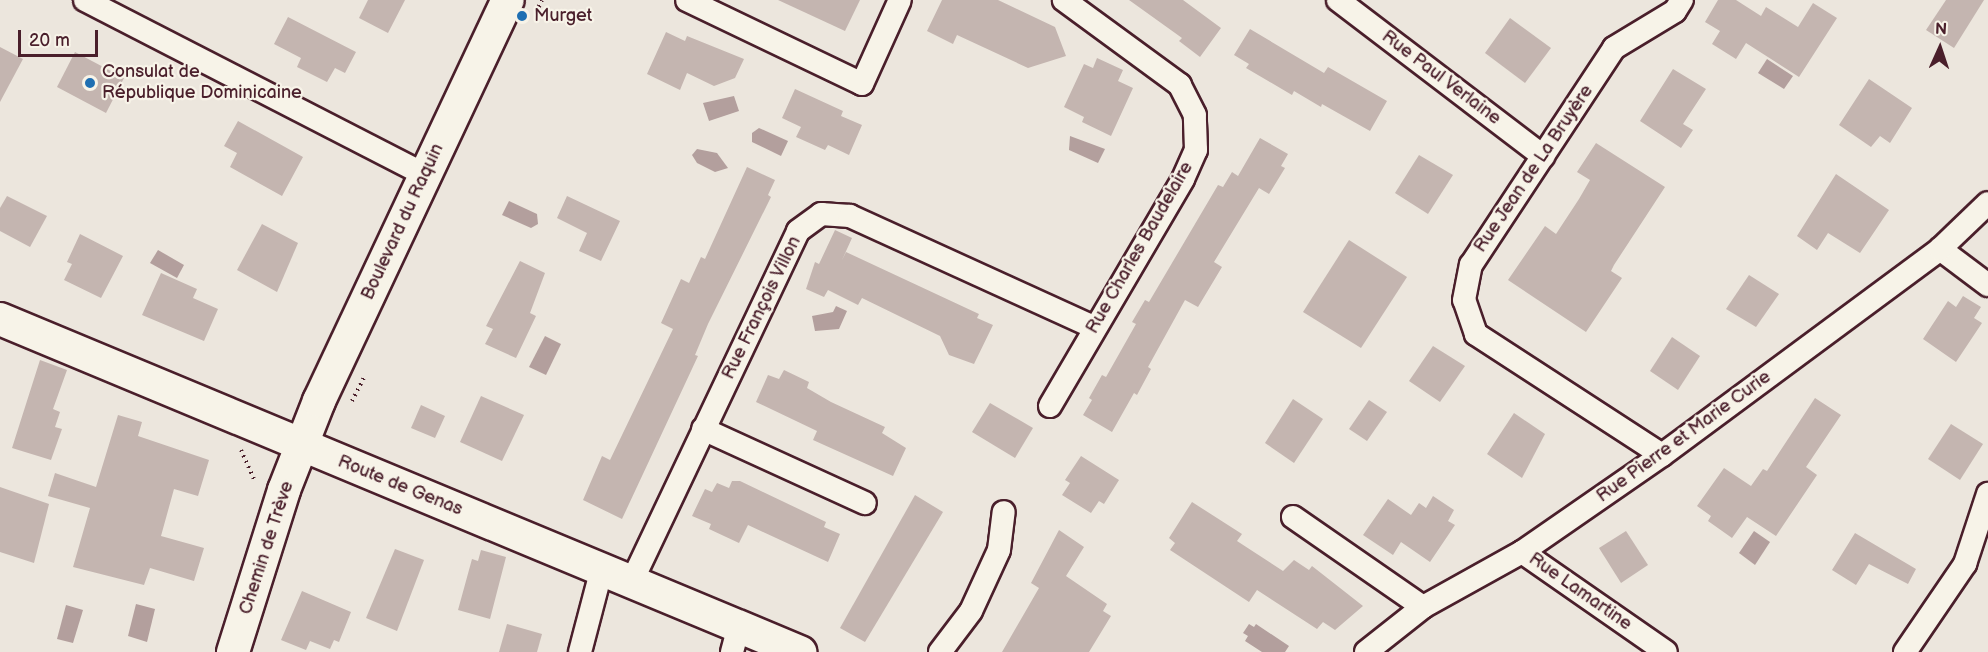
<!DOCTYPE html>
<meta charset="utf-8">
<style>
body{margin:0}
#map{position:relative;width:1988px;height:652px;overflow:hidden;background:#ece6dd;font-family:"Balsamiq Sans",sans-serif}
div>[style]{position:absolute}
.water>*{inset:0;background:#b39f9d}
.building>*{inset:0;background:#c4b5b0}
.path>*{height:4px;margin-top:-2px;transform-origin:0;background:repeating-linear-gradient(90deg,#4a1f2b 0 1.5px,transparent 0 6px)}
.roads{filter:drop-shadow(2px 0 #4a1f2b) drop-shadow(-2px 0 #4a1f2b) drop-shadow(0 2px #4a1f2b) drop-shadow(0 -2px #4a1f2b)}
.street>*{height:22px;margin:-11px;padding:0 11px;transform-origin:11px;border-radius:11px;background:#f7f3e8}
.secondary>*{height:32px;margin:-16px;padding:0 16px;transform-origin:16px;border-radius:16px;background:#f7f3e8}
.dots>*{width:16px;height:16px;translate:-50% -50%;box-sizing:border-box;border:3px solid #f7f3e8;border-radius:50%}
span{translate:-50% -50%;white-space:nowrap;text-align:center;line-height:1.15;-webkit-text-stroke:4.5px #f7f3e8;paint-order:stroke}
.poi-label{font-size:18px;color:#4a1f2b}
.left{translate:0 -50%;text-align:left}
.street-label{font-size:18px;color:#4a1f2b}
.north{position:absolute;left:1910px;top:18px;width:60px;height:60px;-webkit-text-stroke:4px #f7f3e8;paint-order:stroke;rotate:3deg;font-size:16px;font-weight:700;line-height:24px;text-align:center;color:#4a1f2b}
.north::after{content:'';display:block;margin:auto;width:21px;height:27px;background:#4a1f2b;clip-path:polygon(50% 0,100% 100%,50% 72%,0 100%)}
.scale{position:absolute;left:18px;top:30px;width:80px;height:27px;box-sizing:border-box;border:3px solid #4a1f2b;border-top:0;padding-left:8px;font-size:18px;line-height:21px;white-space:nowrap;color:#4a1f2b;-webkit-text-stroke:4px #f7f3e8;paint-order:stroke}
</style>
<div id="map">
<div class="water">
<i style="clip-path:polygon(1767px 59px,1793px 76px,1784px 89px,1758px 73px)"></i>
<i style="clip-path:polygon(734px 96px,739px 111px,709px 121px,703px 103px)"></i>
<i style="clip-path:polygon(759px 128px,788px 141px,781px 156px,752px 142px,752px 133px)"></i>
<i style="clip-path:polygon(1070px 136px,1105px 149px,1098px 163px,1069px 150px)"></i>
<i style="clip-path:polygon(697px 149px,717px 153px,728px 168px,715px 172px,697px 163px,692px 155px)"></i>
<i style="clip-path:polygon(509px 201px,537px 214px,538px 224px,531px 228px,502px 215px)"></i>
<i style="clip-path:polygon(158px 250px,184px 265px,177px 278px,150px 263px)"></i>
<i style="clip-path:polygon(836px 306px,847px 311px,839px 329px,815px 331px,812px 316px,833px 312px)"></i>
<i style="clip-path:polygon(545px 336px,561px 344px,546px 375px,529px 367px)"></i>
<i style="clip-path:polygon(1754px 531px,1770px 542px,1755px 565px,1739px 553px)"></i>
<i style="clip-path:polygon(136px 604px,155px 609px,147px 642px,128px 636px)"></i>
<i style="clip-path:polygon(66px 605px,83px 610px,73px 643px,57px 639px)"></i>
<i style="clip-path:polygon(1249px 624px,1254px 627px,1256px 624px,1289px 646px,1285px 652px,1262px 652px,1245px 641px,1248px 636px,1243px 633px)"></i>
</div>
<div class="building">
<i style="clip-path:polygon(368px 0,405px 0,388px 33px,359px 18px)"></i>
<i style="clip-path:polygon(778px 0,860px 0,845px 31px)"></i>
<i style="clip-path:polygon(942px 0,998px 0,1055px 27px,1066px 56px,1028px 68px,957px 35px,953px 44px,927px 31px)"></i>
<i style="clip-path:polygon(1129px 0,1183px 0,1221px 28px,1200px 57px,1179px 41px,1182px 38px)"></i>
<i style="clip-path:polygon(1718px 0,1736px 0,1761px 16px,1766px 7px,1798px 27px,1813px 3px,1837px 18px,1799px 77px,1746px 43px,1736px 59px,1712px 44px,1720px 31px,1705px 22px)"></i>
<i style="clip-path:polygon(1946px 0,1984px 0,1954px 48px,1926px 30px)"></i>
<i style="clip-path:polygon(288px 17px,356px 52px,345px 73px,335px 68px,327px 82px,297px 67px,301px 58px,274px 44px)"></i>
<i style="clip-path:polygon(1510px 18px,1551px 48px,1525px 83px,1485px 53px)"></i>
<i style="clip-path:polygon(1250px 29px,1324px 73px,1328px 67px,1387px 101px,1370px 131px,1322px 104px,1321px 107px,1294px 91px,1292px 95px,1246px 68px,1249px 64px,1234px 55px)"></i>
<i style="clip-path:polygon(666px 32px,685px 41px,687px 36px,744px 59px,735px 78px,714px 86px,687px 73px,680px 90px,647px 74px)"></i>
<i style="clip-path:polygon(0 47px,23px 59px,0 102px)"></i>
<i style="clip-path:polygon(75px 52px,124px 78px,106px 113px,57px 87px)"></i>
<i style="clip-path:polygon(1097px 58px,1123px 70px,1118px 81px,1133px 88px,1111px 136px,1082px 122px,1084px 117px,1064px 107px,1084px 64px,1093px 68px)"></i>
<i style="clip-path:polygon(1673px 69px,1706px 89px,1683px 124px,1693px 130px,1681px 148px,1640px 121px)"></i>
<i style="clip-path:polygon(1869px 79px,1912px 108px,1890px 143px,1880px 136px,1871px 147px,1839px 125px)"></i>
<i style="clip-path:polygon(795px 89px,843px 111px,841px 116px,862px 125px,849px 155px,828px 145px,825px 150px,796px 137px,801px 127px,782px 118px)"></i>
<i style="clip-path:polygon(238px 121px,303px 157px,282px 196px,230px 167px,237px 153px,224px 146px)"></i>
<i style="clip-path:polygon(1260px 138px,1288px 154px,1281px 166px,1285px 168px,1269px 194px,1259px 188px,1214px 262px,1222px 267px,1198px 307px,1185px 300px,1148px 367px,1151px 369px,1137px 395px,1134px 393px,1112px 432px,1083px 415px,1092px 400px,1089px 398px,1102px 375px,1106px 377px,1136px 324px,1132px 322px,1145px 300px,1149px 302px,1218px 185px,1223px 187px,1232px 172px,1238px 176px)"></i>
<i style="clip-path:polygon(1596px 143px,1665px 187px,1614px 265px,1611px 271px,1622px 278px,1586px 332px,1508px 280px,1545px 226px,1556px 234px,1579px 199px,1590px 180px,1577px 172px)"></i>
<i style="clip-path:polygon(1419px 155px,1453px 175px,1428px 214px,1395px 193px)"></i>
<i style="clip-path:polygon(747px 167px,775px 180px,768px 195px,771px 197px,708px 324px,695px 355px,698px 356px,622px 519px,583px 500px,602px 456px,610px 460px,673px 329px,661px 323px,681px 279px,689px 283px,701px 257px,705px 259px)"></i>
<i style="clip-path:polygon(1836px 174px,1889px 210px,1860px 253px,1828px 233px,1817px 250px,1797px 236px)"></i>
<i style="clip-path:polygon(7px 196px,47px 216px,30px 247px,0 231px,0 208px)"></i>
<i style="clip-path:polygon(567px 196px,620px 221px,601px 261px,579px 251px,587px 233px,557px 218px)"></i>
<i style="clip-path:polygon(262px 224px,298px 243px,277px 292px,237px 270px)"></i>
<i style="clip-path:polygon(835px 230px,852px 238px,842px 260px,846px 252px,979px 314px,977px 318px,993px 325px,974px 364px,949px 355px,940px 336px,862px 298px,858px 305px,828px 290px,824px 297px,806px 289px,815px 262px,819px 264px)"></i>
<i style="clip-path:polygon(80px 234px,123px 256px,101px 298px,64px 280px,72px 264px,67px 262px)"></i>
<i style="clip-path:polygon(1349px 240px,1407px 277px,1361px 348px,1303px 312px)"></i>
<i style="clip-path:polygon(520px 261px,545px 273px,530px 313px,536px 316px,516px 358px,485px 344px,493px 329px,486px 326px)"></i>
<i style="clip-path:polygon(161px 273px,197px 289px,193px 298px,218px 309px,204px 341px,142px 315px)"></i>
<i style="clip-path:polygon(1749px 275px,1779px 294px,1756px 327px,1726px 309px)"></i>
<i style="clip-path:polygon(1963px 296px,1981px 307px,1974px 318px,1982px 323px,1956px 362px,1923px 339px,1948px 301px,1956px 307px)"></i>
<i style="clip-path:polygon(1672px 337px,1700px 356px,1678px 390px,1650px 371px)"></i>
<i style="clip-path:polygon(1433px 346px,1465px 366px,1440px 402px,1409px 381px)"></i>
<i style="clip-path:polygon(40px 360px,67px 370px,53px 409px,60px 412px,55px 427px,62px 429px,51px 460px,12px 448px)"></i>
<i style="clip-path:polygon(784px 370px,809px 382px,807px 388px,831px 402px,885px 427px,882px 433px,906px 448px,893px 476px,813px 440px,817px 431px,756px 402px,768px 375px,779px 379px)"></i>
<i style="clip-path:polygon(481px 396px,524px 415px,502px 461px,460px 442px)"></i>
<i style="clip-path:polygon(1815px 398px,1841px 415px,1806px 467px,1817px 475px,1776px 536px,1747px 517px,1732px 538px,1708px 521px,1711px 516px,1697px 506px,1724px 468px,1751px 486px,1763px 469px,1767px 471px)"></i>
<i style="clip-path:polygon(1293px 399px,1323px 419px,1294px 463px,1265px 443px)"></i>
<i style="clip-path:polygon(1369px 400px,1387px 412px,1367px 441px,1349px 429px)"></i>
<i style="clip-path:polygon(990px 403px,1033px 428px,1015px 458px,972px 432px)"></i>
<i style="clip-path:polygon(421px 405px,445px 416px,435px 438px,411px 428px)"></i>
<i style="clip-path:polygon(1514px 413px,1545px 434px,1522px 478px,1487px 454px)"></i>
<i style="clip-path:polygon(118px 415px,142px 422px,138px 436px,209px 460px,198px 496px,174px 489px,161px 536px,204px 548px,194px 581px,150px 568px,144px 585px,73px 567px,90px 508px,48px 496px,55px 473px,96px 487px)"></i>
<i style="clip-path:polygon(1951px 424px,1983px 444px,1960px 480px,1928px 459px)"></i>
<i style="clip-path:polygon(1081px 456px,1119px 480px,1104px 504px,1099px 501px,1091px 513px,1062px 495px,1070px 483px,1065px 480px)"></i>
<i style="clip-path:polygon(732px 481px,740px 481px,826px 522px,824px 527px,840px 534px,828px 562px,748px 525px,739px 543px,709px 529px,711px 524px,692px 516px,705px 489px,712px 492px,717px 483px,729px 488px)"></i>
<i style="clip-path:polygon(0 487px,49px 504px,34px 563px,0 552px)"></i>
<i style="clip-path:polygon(915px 495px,943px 512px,865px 642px,840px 628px)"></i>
<i style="clip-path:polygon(1433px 496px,1454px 510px,1448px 521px,1455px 525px,1430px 562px,1401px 542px,1393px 555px,1363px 535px,1388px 499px,1411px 515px,1419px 503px,1426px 508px)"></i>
<i style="clip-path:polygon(1192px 502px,1242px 534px,1237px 541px,1283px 571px,1294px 560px,1309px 570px,1312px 566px,1363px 606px,1335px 630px,1323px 622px,1317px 629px,1257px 590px,1249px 602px,1170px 550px,1175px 543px,1169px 538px)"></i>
<i style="clip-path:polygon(1059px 530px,1084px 547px,1066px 576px,1107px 604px,1103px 611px,1111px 616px,1089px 652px,1002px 652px,1039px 588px,1031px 583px)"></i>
<i style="clip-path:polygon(1626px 531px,1648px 565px,1621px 583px,1599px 548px)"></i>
<i style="clip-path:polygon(1855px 533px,1916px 569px,1908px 584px,1869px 564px,1856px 585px,1832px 570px)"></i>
<i style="clip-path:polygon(395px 549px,424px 560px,397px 631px,366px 618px)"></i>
<i style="clip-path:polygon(481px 550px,506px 557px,490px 619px,458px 610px,472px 559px,478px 561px)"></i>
<i style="clip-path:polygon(302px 591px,351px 612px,339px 642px,334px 640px,330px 649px,310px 641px,306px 650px,281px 640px)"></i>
<i style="clip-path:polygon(507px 624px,542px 634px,537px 652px,499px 652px)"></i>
</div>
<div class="path">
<i style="left:536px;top:12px;width:13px;rotate:-63deg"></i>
<i style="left:352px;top:401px;width:28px;rotate:-63deg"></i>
<i style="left:241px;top:450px;width:35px;rotate:66deg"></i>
</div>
<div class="roads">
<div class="street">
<i style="left:85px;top:0;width:383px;rotate:27.2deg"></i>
<i style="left:687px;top:0;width:194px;rotate:25.6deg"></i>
<i style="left:862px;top:84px;width:92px;rotate:-65.7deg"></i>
<i style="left:1338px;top:0;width:258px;rotate:37.3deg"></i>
<i style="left:1940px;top:249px;width:60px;rotate:36.9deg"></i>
<i style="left:1050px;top:406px;width:263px;rotate:-59.6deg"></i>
<i style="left:1183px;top:179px;width:32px;rotate:-66deg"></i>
<i style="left:1196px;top:150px;width:35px;rotate:-92deg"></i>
<i style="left:1195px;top:115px;width:34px;rotate:-117deg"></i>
<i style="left:1180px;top:85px;width:144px;rotate:-143.8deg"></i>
<i style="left:703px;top:429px;width:178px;rotate:24.6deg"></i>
<i style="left:1662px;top:455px;width:222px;rotate:-147deg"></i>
<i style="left:1476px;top:334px;width:36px;rotate:-109deg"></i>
<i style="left:1464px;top:300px;width:36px;rotate:-79deg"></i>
<i style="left:1471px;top:265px;width:260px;rotate:-56.6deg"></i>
<i style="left:1614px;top:48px;width:71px;rotate:-31.2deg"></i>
<i style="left:1675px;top:11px;width:13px;rotate:-58deg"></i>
<i style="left:1293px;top:517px;width:158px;rotate:34.7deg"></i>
<i style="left:1522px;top:552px;width:175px;rotate:34.8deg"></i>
<i style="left:632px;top:581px;width:387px;rotate:-64.6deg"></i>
<i style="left:798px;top:231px;width:29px;rotate:-36deg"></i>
<i style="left:821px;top:214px;width:29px;rotate:4deg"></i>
<i style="left:850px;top:216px;width:268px;rotate:24.5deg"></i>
<i style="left:580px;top:652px;width:87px;rotate:-75.3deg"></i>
<i style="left:732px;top:652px;width:27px;rotate:-75deg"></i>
<i style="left:940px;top:652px;width:51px;rotate:-52.9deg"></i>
<i style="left:971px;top:611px;width:67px;rotate:-65.3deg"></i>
<i style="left:999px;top:550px;width:38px;rotate:-83deg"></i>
<i style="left:1366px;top:652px;width:73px;rotate:-38.3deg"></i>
<i style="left:1423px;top:607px;width:113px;rotate:-29.1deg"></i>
<i style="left:1522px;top:552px;width:170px;rotate:-34.7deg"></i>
<i style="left:1662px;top:455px;width:346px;rotate:-36.5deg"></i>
<i style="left:1940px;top:249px;width:66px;rotate:-43.8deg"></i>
<i style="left:1905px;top:652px;width:107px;rotate:-55.7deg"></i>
<i style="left:1965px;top:564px;width:74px;rotate:-71.8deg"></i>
</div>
<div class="secondary">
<i style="left:0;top:319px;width:867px;rotate:22.6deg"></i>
<i style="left:233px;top:652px;width:170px;rotate:-72.5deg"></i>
<i style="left:284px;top:490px;width:96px;rotate:-68.5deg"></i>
<i style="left:319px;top:401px;width:443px;rotate:-64.8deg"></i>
</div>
</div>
<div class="dots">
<i style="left:522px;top:16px;background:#1f6fb2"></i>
<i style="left:90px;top:83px;background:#1f6fb2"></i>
</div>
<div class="poi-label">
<span class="left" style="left:534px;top:16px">Murget</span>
<span class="left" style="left:102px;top:83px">Consulat de<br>République Dominicaine</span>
</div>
<div class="street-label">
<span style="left:1441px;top:78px;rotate:37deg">Rue Paul Verlaine</span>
<span style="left:1534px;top:169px;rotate:-56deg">Rue Jean de La Bruyère</span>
<span style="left:403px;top:222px;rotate:-65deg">Boulevard du Raquin</span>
<span style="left:1140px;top:248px;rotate:-60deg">Rue Charles Baudelaire</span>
<span style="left:762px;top:308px;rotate:-64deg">Rue François Villon</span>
<span style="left:1684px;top:437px;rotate:-36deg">Rue Pierre et Marie Curie</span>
<span style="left:400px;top:486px;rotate:22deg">Route de Genas</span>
<span style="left:267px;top:548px;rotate:-72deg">Chemin de Trève</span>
<span style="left:1580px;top:592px;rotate:35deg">Rue Lamartine</span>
</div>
<div class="north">N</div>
<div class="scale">20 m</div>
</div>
